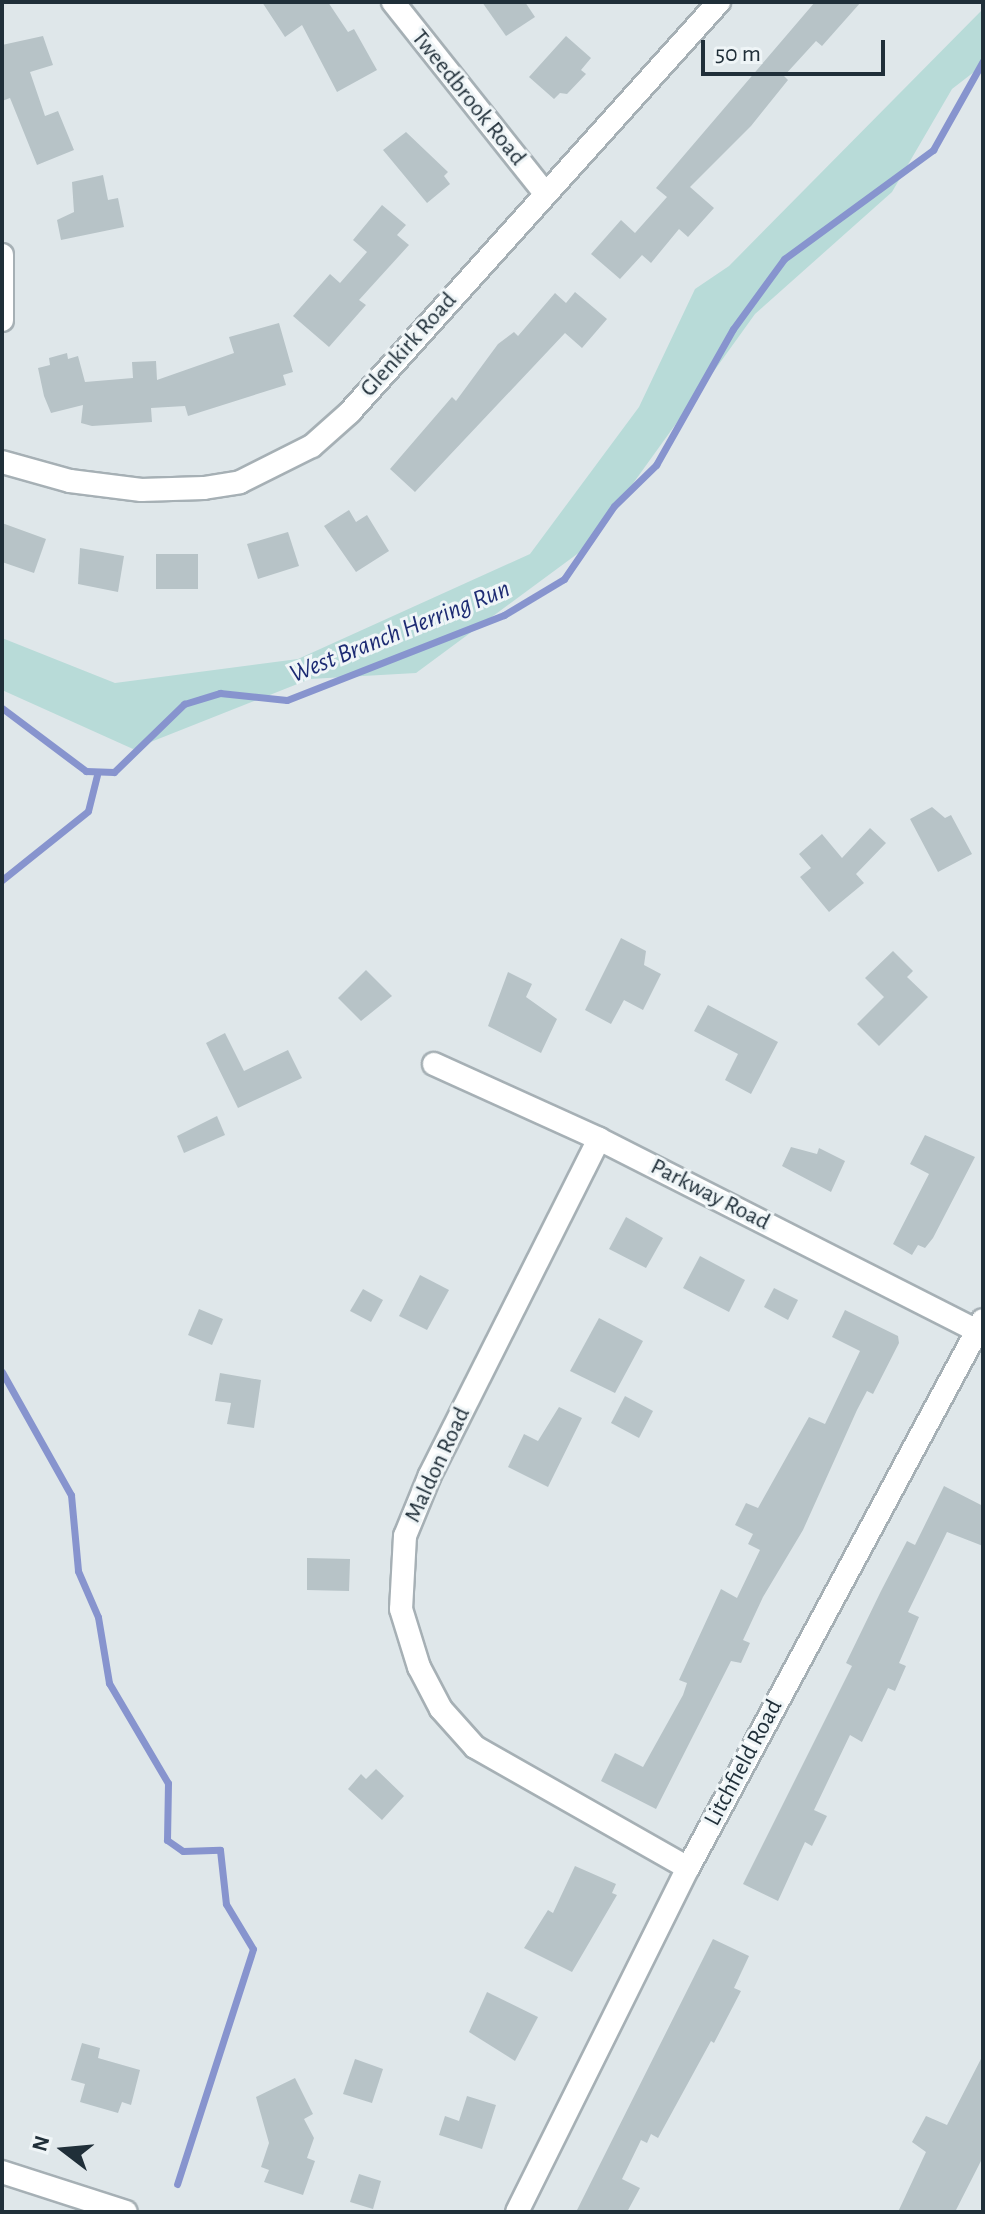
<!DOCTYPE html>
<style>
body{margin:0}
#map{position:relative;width:985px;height:2214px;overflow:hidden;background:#dfe7ea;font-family:"Alegreya Sans",sans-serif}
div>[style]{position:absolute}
.green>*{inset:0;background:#b8dbd8}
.stream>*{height:7px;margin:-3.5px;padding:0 3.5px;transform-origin:3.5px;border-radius:3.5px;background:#8794ce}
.building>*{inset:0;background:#b7c3c7}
.roads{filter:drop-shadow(2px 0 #a6b0b5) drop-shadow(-2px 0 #a6b0b5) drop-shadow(0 2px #a6b0b5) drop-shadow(0 -2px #a6b0b5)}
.minor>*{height:22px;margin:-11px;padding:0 11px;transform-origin:11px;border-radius:11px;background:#fff}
span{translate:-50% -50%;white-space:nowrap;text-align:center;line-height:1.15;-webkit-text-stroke:6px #eff5f7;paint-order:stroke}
.street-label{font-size:24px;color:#202f39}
.water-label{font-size:26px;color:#1d2b73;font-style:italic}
.frame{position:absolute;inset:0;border:4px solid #202f39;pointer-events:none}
.north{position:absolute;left:24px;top:2110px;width:80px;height:80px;-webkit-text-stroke:6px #eff5f7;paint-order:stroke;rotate:286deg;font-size:22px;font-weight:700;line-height:32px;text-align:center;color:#202f39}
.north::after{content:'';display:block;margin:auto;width:28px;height:36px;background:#202f39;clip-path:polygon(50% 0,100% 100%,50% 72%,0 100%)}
.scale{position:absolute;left:701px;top:40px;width:184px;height:36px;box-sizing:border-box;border:4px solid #202f39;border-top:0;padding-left:10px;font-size:24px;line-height:28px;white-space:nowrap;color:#202f39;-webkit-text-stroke:6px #eff5f7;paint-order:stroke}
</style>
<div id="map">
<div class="green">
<i style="clip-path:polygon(983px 9px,983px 65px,952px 89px,892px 192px,755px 314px,588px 546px,416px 673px,310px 679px,133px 749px,2px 690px,2px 638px,115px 683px,298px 659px,530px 554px,639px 407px,695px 289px,729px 266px)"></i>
</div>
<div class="stream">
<i style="left:2px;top:708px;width:105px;rotate:36.9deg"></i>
<i style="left:86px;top:771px;width:28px;rotate:2deg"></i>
<i style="left:114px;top:772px;width:98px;rotate:-44.2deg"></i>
<i style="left:184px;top:704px;width:38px;rotate:-17deg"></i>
<i style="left:220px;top:693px;width:67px;rotate:6deg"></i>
<i style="left:287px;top:700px;width:233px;rotate:-21.4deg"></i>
<i style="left:504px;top:615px;width:70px;rotate:-31deg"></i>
<i style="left:564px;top:579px;width:88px;rotate:-55.6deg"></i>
<i style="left:614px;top:506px;width:59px;rotate:-44.3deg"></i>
<i style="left:656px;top:465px;width:156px;rotate:-60.5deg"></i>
<i style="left:733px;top:329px;width:87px;rotate:-53.9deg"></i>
<i style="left:784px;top:259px;width:185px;rotate:-36.2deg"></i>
<i style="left:933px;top:150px;width:102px;rotate:-60.7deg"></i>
<i style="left:2px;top:880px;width:110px;rotate:-38.7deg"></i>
<i style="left:88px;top:811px;width:37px;rotate:-76deg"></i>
<i style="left:2px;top:1372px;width:141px;rotate:60.7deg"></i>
<i style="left:71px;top:1495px;width:76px;rotate:84.7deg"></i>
<i style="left:78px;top:1571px;width:50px;rotate:66.5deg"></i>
<i style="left:98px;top:1617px;width:67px;rotate:80.5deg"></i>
<i style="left:109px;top:1683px;width:116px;rotate:59.5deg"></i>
<i style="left:168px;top:1783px;width:57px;rotate:91deg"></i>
<i style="left:167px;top:1840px;width:19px;rotate:35deg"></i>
<i style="left:183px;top:1851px;width:37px;rotate:-2deg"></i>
<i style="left:220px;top:1850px;width:54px;rotate:83.7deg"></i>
<i style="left:226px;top:1904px;width:52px;rotate:59deg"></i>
<i style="left:253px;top:1949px;width:247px;rotate:107.9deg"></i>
</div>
<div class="building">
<i style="clip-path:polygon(262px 2px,328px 2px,348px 32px,354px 29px,377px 70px,337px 92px,302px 25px,285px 37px)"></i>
<i style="clip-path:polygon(482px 2px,525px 2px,535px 17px,506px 36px)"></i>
<i style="clip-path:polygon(815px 2px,861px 2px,822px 46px,816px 41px,784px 76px,788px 80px,751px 126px,690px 187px,714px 208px,688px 237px,679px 229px,651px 263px,642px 255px,620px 279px,591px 254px,621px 220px,635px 233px,667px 197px,656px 188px)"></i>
<i style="clip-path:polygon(43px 36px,53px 65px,30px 72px,45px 116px,58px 111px,74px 150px,37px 165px,10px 98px,2px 101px,2px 45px)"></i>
<i style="clip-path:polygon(566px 36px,591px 58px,581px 70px,586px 74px,567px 94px,560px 93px,554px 99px,529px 77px)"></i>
<i style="clip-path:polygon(406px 132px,448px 172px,444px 176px,450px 184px,427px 203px,383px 150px)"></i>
<i style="clip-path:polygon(103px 175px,108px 200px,118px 198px,124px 227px,61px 240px,57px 220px,74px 212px,72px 182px)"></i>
<i style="clip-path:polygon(382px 205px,406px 225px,397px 235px,409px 245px,359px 300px,366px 305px,329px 347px,293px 316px,330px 274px,340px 283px,367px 252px,353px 240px)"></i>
<i style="clip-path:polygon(575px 292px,607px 319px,582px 348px,565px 333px,415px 492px,390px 469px,452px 397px,456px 401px,498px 344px,514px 332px,518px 336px,555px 293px,566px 303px)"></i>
<i style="clip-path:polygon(279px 323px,293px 372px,283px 375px,286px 385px,188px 416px,185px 406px,151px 408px,152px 422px,92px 426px,81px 423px,83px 405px,51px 413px,44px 396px,38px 368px,50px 365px,49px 358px,67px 353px,68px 359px,78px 356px,85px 382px,133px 378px,132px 362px,156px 361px,157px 380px,234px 353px,229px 337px)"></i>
<i style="clip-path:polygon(349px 510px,356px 522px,367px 515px,389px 551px,356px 572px,324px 526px)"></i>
<i style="clip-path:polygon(2px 523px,46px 539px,34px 573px,2px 562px)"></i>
<i style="clip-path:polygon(288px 532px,299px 566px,258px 579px,247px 544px)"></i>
<i style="clip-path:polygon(80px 548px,124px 556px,118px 592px,78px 584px)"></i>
<i style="clip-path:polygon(156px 554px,198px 554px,198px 589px,156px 589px)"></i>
<i style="clip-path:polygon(932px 807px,945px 818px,951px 815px,972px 854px,938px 872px,910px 819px)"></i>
<i style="clip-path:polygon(870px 828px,886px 843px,856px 874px,864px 883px,829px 912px,800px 877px,811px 868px,799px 854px,822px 834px,842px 858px)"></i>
<i style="clip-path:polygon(621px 938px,646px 951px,644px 965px,661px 974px,643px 1010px,624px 1000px,611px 1024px,585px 1010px)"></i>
<i style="clip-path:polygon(893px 951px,913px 971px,907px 977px,928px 997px,879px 1046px,857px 1024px,884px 997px,865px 978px)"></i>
<i style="clip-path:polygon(366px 970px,392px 996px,361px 1021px,338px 998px)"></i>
<i style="clip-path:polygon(508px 972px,532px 984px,526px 997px,557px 1019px,541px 1053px,488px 1026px)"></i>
<i style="clip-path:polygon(708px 1005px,778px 1042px,751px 1094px,725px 1080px,738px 1054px,694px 1031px)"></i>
<i style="clip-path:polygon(225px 1033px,244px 1071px,288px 1050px,302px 1078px,238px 1108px,206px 1043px)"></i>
<i style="clip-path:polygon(217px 1116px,225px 1135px,184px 1153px,177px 1136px)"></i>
<i style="clip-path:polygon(925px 1135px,975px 1157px,933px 1238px,925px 1248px,918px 1245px,912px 1255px,893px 1244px,929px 1174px,910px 1164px)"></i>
<i style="clip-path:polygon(791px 1147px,817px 1154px,819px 1148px,845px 1161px,831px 1192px,782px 1166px)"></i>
<i style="clip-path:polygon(626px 1217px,663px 1238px,646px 1268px,609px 1249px)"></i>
<i style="clip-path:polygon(700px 1256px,745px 1280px,729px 1312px,683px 1288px)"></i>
<i style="clip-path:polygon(420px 1275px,449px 1290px,427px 1330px,399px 1316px)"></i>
<i style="clip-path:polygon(774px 1288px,798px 1300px,788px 1320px,764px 1307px)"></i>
<i style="clip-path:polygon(363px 1289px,383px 1300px,371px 1322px,350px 1311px)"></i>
<i style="clip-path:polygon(199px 1309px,223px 1319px,212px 1345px,188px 1335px)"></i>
<i style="clip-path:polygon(845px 1310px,898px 1336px,899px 1343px,873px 1394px,867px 1391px,857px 1410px,803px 1530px,763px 1597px,743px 1640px,750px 1643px,741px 1663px,731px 1661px,656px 1809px,601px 1781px,615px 1753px,643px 1767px,683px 1695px,687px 1683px,679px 1680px,721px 1589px,737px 1598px,760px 1550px,748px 1544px,753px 1534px,735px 1525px,746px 1503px,758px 1508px,809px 1417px,825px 1424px,860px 1351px,832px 1337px)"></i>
<i style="clip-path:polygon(599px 1318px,643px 1341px,615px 1393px,570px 1371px)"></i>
<i style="clip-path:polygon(220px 1373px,261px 1380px,254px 1428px,227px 1424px,231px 1403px,215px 1401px)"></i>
<i style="clip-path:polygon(625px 1396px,653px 1411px,639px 1438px,611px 1423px)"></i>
<i style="clip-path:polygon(559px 1407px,582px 1418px,548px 1487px,508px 1467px,524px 1434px,538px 1441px)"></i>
<i style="clip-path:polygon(944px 1486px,983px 1506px,983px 1546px,947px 1532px,908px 1612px,919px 1617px,899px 1663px,906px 1666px,895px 1691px,888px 1688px,862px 1742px,850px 1735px,814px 1810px,827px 1816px,812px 1846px,805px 1842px,778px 1901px,743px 1884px,852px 1666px,846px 1663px,881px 1591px,907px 1541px,915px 1545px)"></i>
<i style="clip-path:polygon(307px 1558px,350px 1559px,349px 1591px,307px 1590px)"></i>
<i style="clip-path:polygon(376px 1769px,404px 1796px,382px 1820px,348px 1789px,361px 1774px,366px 1779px)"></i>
<i style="clip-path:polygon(575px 1866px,616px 1884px,612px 1893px,617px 1895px,572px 1972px,524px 1948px,548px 1910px,553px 1913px)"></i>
<i style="clip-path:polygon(713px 1939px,749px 1956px,734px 1988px,741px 1991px,714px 2043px,711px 2041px,658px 2138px,651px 2134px,647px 2143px,641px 2140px,622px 2179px,640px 2188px,627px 2212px,576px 2212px)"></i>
<i style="clip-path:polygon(487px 1992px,538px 2017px,515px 2061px,469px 2032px)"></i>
<i style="clip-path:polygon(82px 2043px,100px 2048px,98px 2058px,140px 2070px,131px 2105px,122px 2102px,118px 2113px,80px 2102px,85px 2084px,71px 2080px)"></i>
<i style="clip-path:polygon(983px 2055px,983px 2157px,955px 2212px,898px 2212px,926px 2152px,912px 2142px,926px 2116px,947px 2125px)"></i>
<i style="clip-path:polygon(355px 2059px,383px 2069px,372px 2103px,343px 2094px)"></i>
<i style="clip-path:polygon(295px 2078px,313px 2114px,304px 2119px,314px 2138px,307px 2158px,315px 2161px,303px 2195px,264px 2182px,269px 2170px,261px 2167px,269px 2143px,256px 2097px)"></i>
<i style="clip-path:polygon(467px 2096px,496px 2105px,482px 2149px,439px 2135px,445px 2116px,459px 2121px)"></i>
<i style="clip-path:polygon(359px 2174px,381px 2181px,373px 2209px,350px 2202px)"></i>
</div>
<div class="roads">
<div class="minor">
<i style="left:393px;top:2px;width:244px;rotate:51.5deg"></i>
<i style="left:2px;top:255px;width:65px;rotate:90deg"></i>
<i style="left:2px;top:462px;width:71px;rotate:15.6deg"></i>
<i style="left:70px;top:481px;width:72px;rotate:7.2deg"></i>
<i style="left:141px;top:490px;width:63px;rotate:-1.8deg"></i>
<i style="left:204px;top:488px;width:36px;rotate:-9deg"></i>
<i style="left:240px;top:482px;width:80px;rotate:-26.6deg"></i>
<i style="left:312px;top:446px;width:50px;rotate:-41.7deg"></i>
<i style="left:349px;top:413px;width:553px;rotate:-48.01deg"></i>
<i style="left:434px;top:1064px;width:181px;rotate:24.4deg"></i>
<i style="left:599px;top:1139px;width:431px;rotate:26.9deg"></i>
<i style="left:599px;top:1139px;width:376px;rotate:116.7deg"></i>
<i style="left:430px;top:1475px;width:66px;rotate:112.3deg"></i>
<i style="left:405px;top:1536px;width:73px;rotate:93.1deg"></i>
<i style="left:401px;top:1609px;width:61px;rotate:72.8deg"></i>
<i style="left:419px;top:1667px;width:47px;rotate:62.4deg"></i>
<i style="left:441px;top:1709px;width:51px;rotate:48.2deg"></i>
<i style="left:475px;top:1747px;width:245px;rotate:29.6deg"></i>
<i style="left:2px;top:2172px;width:130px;rotate:17.9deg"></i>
<i style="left:517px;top:2212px;width:384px;rotate:-63.6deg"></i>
<i style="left:688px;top:1868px;width:622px;rotate:-61.71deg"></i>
</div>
</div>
<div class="street-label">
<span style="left:468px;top:98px;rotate:51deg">Tweedbrook Road</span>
<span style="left:409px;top:345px;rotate:-48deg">Glenkirk Road</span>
<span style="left:710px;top:1195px;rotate:27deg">Parkway Road</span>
<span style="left:438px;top:1465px;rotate:-65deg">Maldon Road</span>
<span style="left:744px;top:1763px;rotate:-62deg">Litchfield Road</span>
</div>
<div class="water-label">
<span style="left:400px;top:632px;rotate:-22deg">West Branch Herring Run</span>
</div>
<div class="frame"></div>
<div class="north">N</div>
<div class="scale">50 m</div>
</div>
